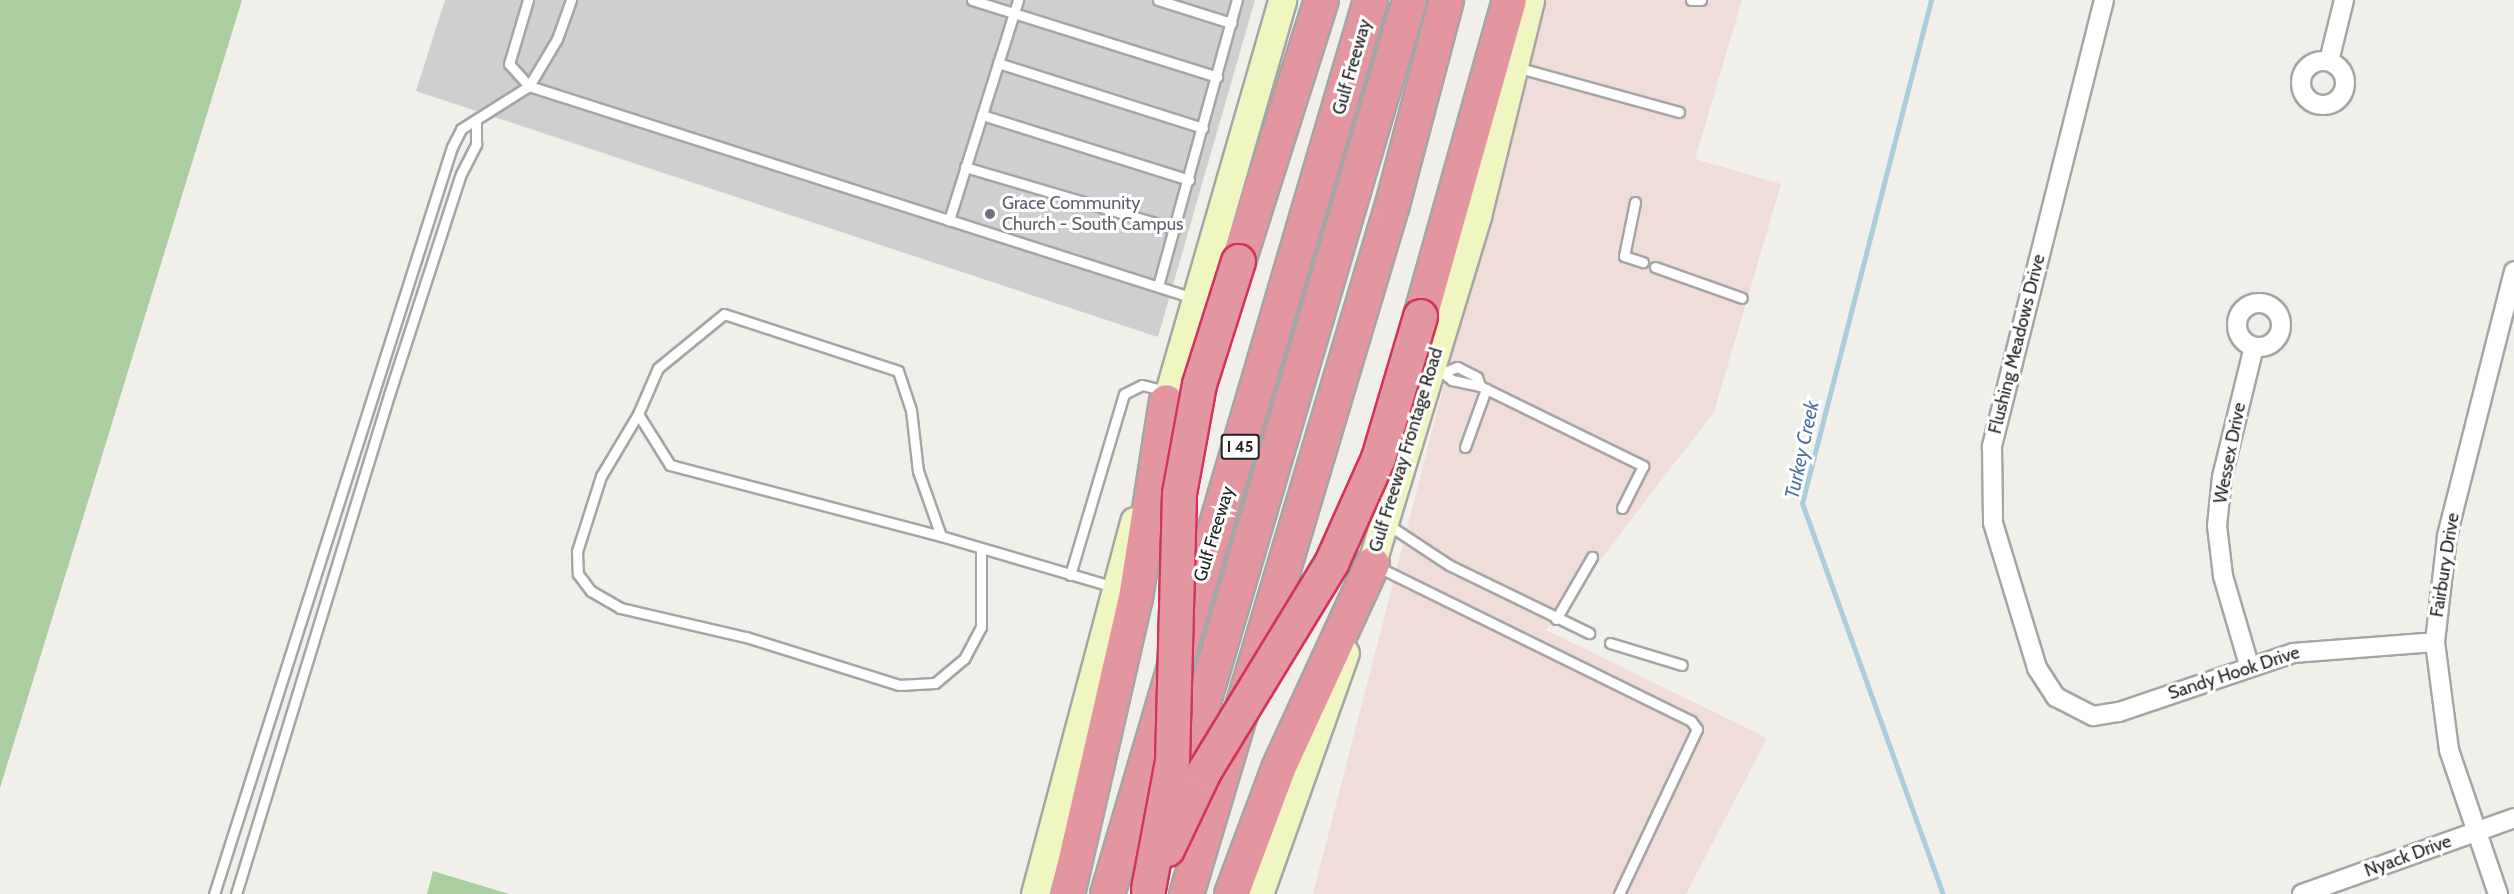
<!DOCTYPE html>
<style>
body{margin:0}
#map{position:relative;width:2514px;height:894px;overflow:hidden;background:#f1efe9;font-family:Cabin,sans-serif}
div>[style]{position:absolute}
.commercial>*{inset:0;background:#f0dcd9}
.religious>*{inset:0;background:#cfcfcf}
.forest>*{inset:0;background:#aacea0}
.stream>*{height:5px;margin:-2.5px;padding:0 2.5px;transform-origin:2.5px;border-radius:2.5px;background:#accddc}
.roads{filter:drop-shadow(2px 0 #a5a5a5) drop-shadow(-2px 0 #a5a5a5) drop-shadow(0 2px #a5a5a5) drop-shadow(0 -2px #a5a5a5)}
.service>*{height:9px;margin:-4.5px;padding:0 4.5px;transform-origin:4.5px;border-radius:4.5px;background:#fff}
.minor>*{height:18px;margin:-9px;padding:0 9px;transform-origin:9px;border-radius:9px;background:#fff}
.minor>.ring{margin:-9px;padding:0;box-sizing:content-box;background:none;border:18px solid #fff;border-radius:50%}
.secondary>*{height:27px;margin:-13.5px;padding:0 13.5px;transform-origin:13.5px;border-radius:13.5px;background:#f0f6c1}
.motorway>*{height:33px;margin:-16.5px;padding:0 16.5px;transform-origin:16.5px;border-radius:16.5px;background:#e3969f}
.bridges{filter:drop-shadow(2px 0 #d2335e) drop-shadow(-2px 0 #d2335e) drop-shadow(0 2px #d2335e) drop-shadow(0 -2px #d2335e)}
.motorway-bridge>*{height:33px;margin:-16.5px;padding:0 16.5px;transform-origin:16.5px;border-radius:16.5px;background:#e3969f}
.dots>*{width:16px;height:16px;translate:-50% -50%;box-sizing:border-box;border:3px solid #fff;border-radius:50%}
span{translate:-50% -50%;white-space:nowrap;text-align:center;line-height:1.15;-webkit-text-stroke:6px #fff;paint-order:stroke}
.shield-label span{padding:2px 4px;background:#fff;border:2px solid;border-radius:4px;-webkit-text-stroke-width:0}
.shield-label{font-size:16px;color:#212121;font-weight:700}
.street-label{font-size:18px;color:#212121}
.worship-label{font-size:18px;color:#5b616d}
.left{translate:0 -50%;text-align:left}
.water-label{font-size:20px;color:#4f74a5;font-style:italic}
</style>
<div id="map">
<div class="commercial">
<i style="clip-path:polygon(1543px 0,1742px 0,1695px 159px,1781px 184px,1714px 412px,1546px 630px,1767px 738px,1686px 894px,1313px 894px)"></i>
</div>
<div class="religious">
<i style="clip-path:polygon(445px 0,1255px 0,1158px 337px,416px 91px)"></i>
</div>
<div class="forest">
<i style="clip-path:polygon(0 0,242px 0,0 788px)"></i>
<i style="clip-path:polygon(433px 871px,509px 894px,427px 894px)"></i>
</div>
<div class="stream">
<i style="left:1931px;top:0;width:519px;rotate:104.38deg"></i>
<i style="left:1802px;top:503px;width:416px;rotate:70.2deg"></i>
</div>
<div class="roads">
<div class="service">
<i style="left:571px;top:0;width:41px;rotate:109.7deg"></i>
<i style="left:557px;top:39px;width:55px;rotate:120.8deg"></i>
<i style="left:529px;top:86px;width:441px;rotate:17.7deg"></i>
<i style="left:972px;top:0;width:257px;rotate:17.4deg"></i>
<i style="left:1018px;top:0;width:231px;rotate:107.4deg"></i>
<i style="left:949px;top:220px;width:256px;rotate:17.7deg"></i>
<i style="left:1158px;top:0;width:77px;rotate:17.5deg"></i>
<i style="left:1691px;top:0;width:10px"></i>
<i style="left:998px;top:63px;width:215px;rotate:17.6deg"></i>
<i style="left:1516px;top:67px;width:169px;rotate:15.4deg"></i>
<i style="left:982px;top:115px;width:217px;rotate:17.4deg"></i>
<i style="left:965px;top:167px;width:219px;rotate:16.4deg"></i>
<i style="left:1635px;top:202px;width:55px;rotate:101.5deg"></i>
<i style="left:1624px;top:256px;width:20px;rotate:18deg"></i>
<i style="left:1655px;top:267px;width:92px;rotate:19.6deg"></i>
<i style="left:1158px;top:286px;width:297px;rotate:-74.6deg"></i>
<i style="left:1434px;top:366px;width:23px;rotate:38deg"></i>
<i style="left:1452px;top:380px;width:29px;rotate:12deg"></i>
<i style="left:1480px;top:386px;width:9px;rotate:-108deg"></i>
<i style="left:1477px;top:377px;width:22px;rotate:-153deg"></i>
<i style="left:1457px;top:367px;width:11px;rotate:158deg"></i>
<i style="left:1480px;top:386px;width:182px;rotate:26.1deg"></i>
<i style="left:1643px;top:466px;width:47px;rotate:116.6deg"></i>
<i style="left:638px;top:414px;width:72px;rotate:120.8deg"></i>
<i style="left:601px;top:476px;width:79px;rotate:107.7deg"></i>
<i style="left:577px;top:551px;width:23px;rotate:88deg"></i>
<i style="left:578px;top:574px;width:21px;rotate:53deg"></i>
<i style="left:591px;top:591px;width:34px;rotate:30deg"></i>
<i style="left:620px;top:608px;width:129px;rotate:13deg"></i>
<i style="left:746px;top:637px;width:160px;rotate:17.4deg"></i>
<i style="left:899px;top:685px;width:36px;rotate:-3deg"></i>
<i style="left:935px;top:683px;width:38px;rotate:-40deg"></i>
<i style="left:964px;top:659px;width:36px;rotate:-62deg"></i>
<i style="left:981px;top:627px;width:79px;rotate:-90deg"></i>
<i style="left:1465px;top:447px;width:62px;rotate:-70.1deg"></i>
<i style="left:1387px;top:524px;width:74px;rotate:33.5deg"></i>
<i style="left:1449px;top:565px;width:156px;rotate:25.9deg"></i>
<i style="left:941px;top:536px;width:280px;rotate:-165.3deg"></i>
<i style="left:670px;top:465px;width:60px;rotate:-122.1deg"></i>
<i style="left:638px;top:414px;width:50px;rotate:-66.5deg"></i>
<i style="left:658px;top:368px;width:85px;rotate:-39.3deg"></i>
<i style="left:724px;top:314px;width:183px;rotate:18.1deg"></i>
<i style="left:898px;top:371px;width:41px;rotate:71.6deg"></i>
<i style="left:911px;top:410px;width:61px;rotate:83.5deg"></i>
<i style="left:918px;top:471px;width:69px;rotate:70.5deg"></i>
<i style="left:941px;top:536px;width:180px;rotate:16.4deg"></i>
<i style="left:1378px;top:567px;width:349px;rotate:26.2deg"></i>
<i style="left:1691px;top:721px;width:10px;rotate:53deg"></i>
<i style="left:1697px;top:729px;width:183px;rotate:115.3deg"></i>
<i style="left:1070px;top:575px;width:189px;rotate:-73.4deg"></i>
<i style="left:1124px;top:394px;width:20px;rotate:-27deg"></i>
<i style="left:1142px;top:385px;width:25px;rotate:14deg"></i>
<i style="left:1556px;top:619px;width:72px;rotate:-59.9deg"></i>
<i style="left:1610px;top:643px;width:75px;rotate:17deg"></i>
<i style="left:214px;top:894px;width:784px;rotate:-72.33deg"></i>
<i style="left:452px;top:147px;width:20px;rotate:-63deg"></i>
<i style="left:461px;top:129px;width:80px;rotate:-32.3deg"></i>
<i style="left:529px;top:86px;width:30px;rotate:-132deg"></i>
<i style="left:509px;top:64px;width:67px;rotate:-73.5deg"></i>
<i style="left:236px;top:894px;width:522px;rotate:-72.95deg"></i>
<i style="left:389px;top:395px;width:232px;rotate:-72deg"></i>
<i style="left:461px;top:174px;width:34px;rotate:-63deg"></i>
<i style="left:476px;top:144px;width:22px;rotate:-90deg"></i>
</div>
<div class="minor">
<i style="left:2104px;top:0;width:461px;rotate:104.1deg"></i>
<i style="left:1992px;top:447px;width:76px;rotate:89.2deg"></i>
<i style="left:1993px;top:523px;width:152px;rotate:73.1deg"></i>
<i style="left:2037px;top:668px;width:35px;rotate:57deg"></i>
<i style="left:2056px;top:697px;width:42px;rotate:27.2deg"></i>
<i style="left:2093px;top:716px;width:26px;rotate:-9deg"></i>
<i style="left:2119px;top:712px;width:184px;rotate:-18.7deg"></i>
<i style="left:2293px;top:653px;width:142px;rotate:-4.4deg"></i>
<i class="ring" style="left:2301px;top:61px;width:26px;height:26px"></i>
<i style="left:2329px;top:61px;width:63px;rotate:-76.2deg"></i>
<i class="ring" style="left:2237px;top:303px;width:26px;height:26px"></i>
<i style="left:2249px;top:665px;width:93px;rotate:-106.3deg"></i>
<i style="left:2223px;top:576px;width:50px;rotate:-96.8deg"></i>
<i style="left:2217px;top:526px;width:49px;rotate:-84.2deg"></i>
<i style="left:2222px;top:477px;width:134px;rotate:-76.2deg"></i>
<i style="left:2302px;top:894px;width:225px;rotate:-19.7deg"></i>
<i style="left:2498px;top:894px;width:152px;rotate:-108.8deg"></i>
<i style="left:2449px;top:750px;width:109px;rotate:-97.4deg"></i>
<i style="left:2435px;top:642px;width:107px;rotate:-83.5deg"></i>
<i style="left:2447px;top:536px;width:273px;rotate:-75.8deg"></i>
</div>
<div class="secondary">
<i style="left:1161px;top:420px;width:437px;rotate:-73.9deg"></i>
<i style="left:1365px;top:585px;width:386px;rotate:-73.1deg"></i>
<i style="left:1477px;top:216px;width:222px;rotate:-76.2deg"></i>
<i style="left:1035px;top:894px;width:386px;rotate:-75.1deg"></i>
<i style="left:1259px;top:894px;width:256px;rotate:-70.4deg"></i>
</div>
<div class="motorway">
<i style="left:1238px;top:261px;width:274px;rotate:-72.4deg"></i>
<i style="left:1420px;top:316px;width:328px;rotate:-74.3deg"></i>
<i style="left:1176px;top:794px;width:827px;rotate:-73.65deg"></i>
<i style="left:1067px;top:894px;width:304px;rotate:-77.1deg"></i>
<i style="left:1135px;top:598px;width:199px;rotate:-81.1deg"></i>
<i style="left:1107px;top:894px;width:932px;rotate:-73.61deg"></i>
<i style="left:1186px;top:894px;width:720px;rotate:-73.38deg"></i>
<i style="left:1392px;top:204px;width:211px;rotate:-75.2deg"></i>
<i style="left:1231px;top:894px;width:134px;rotate:-69.5deg"></i>
<i style="left:1278px;top:768px;width:225px;rotate:-65.3deg"></i>
</div>
</div>
<div class="bridges">
<div class="motorway-bridge">
<i style="left:1167px;top:849px;width:86px;rotate:-64.6deg"></i>
<i style="left:1204px;top:771px;width:244px;rotate:-58.6deg"></i>
<i style="left:1331px;top:563px;width:115px;rotate:-65.9deg"></i>
<i style="left:1378px;top:458px;width:148px;rotate:-73.5deg"></i>
<i style="left:1148px;top:889px;width:130px;rotate:-79.4deg"></i>
<i style="left:1172px;top:761px;width:268px;rotate:-88.5deg"></i>
<i style="left:1179px;top:493px;width:111px;rotate:-79.6deg"></i>
<i style="left:1199px;top:384px;width:129px;rotate:-72.4deg"></i>
</div>
</div>
<div class="dots">
<i style="left:990px;top:214px;background:#6b7280"></i>
</div>
<div class="shield-label">
<span style="left:1240px;top:447px">I 45</span>
</div>
<div class="street-label">
<span style="left:1352px;top:67px;rotate:-74deg">Gulf Freeway</span>
<span style="left:2017px;top:344px;rotate:-76deg">Flushing Meadows Drive</span>
<span style="left:1406px;top:450px;rotate:-73deg">Gulf Freeway Frontage Road</span>
<span style="left:2230px;top:453px;rotate:-79deg">Wessex Drive</span>
<span style="left:1214px;top:534px;rotate:-73deg">Gulf Freeway</span>
<span style="left:2445px;top:565px;rotate:-81deg">Fairbury Drive</span>
<span style="left:2234px;top:673px;rotate:-18deg">Sandy Hook Drive</span>
<span style="left:2408px;top:856px;rotate:-20deg">Nyack Drive</span>
</div>
<div class="worship-label">
<span class="left" style="left:1002px;top:214px">Grace Community<br>Church - South Campus</span>
</div>
<div class="water-label">
<span style="left:1802px;top:450px;rotate:-78deg">Turkey Creek</span>
</div>
</div>
